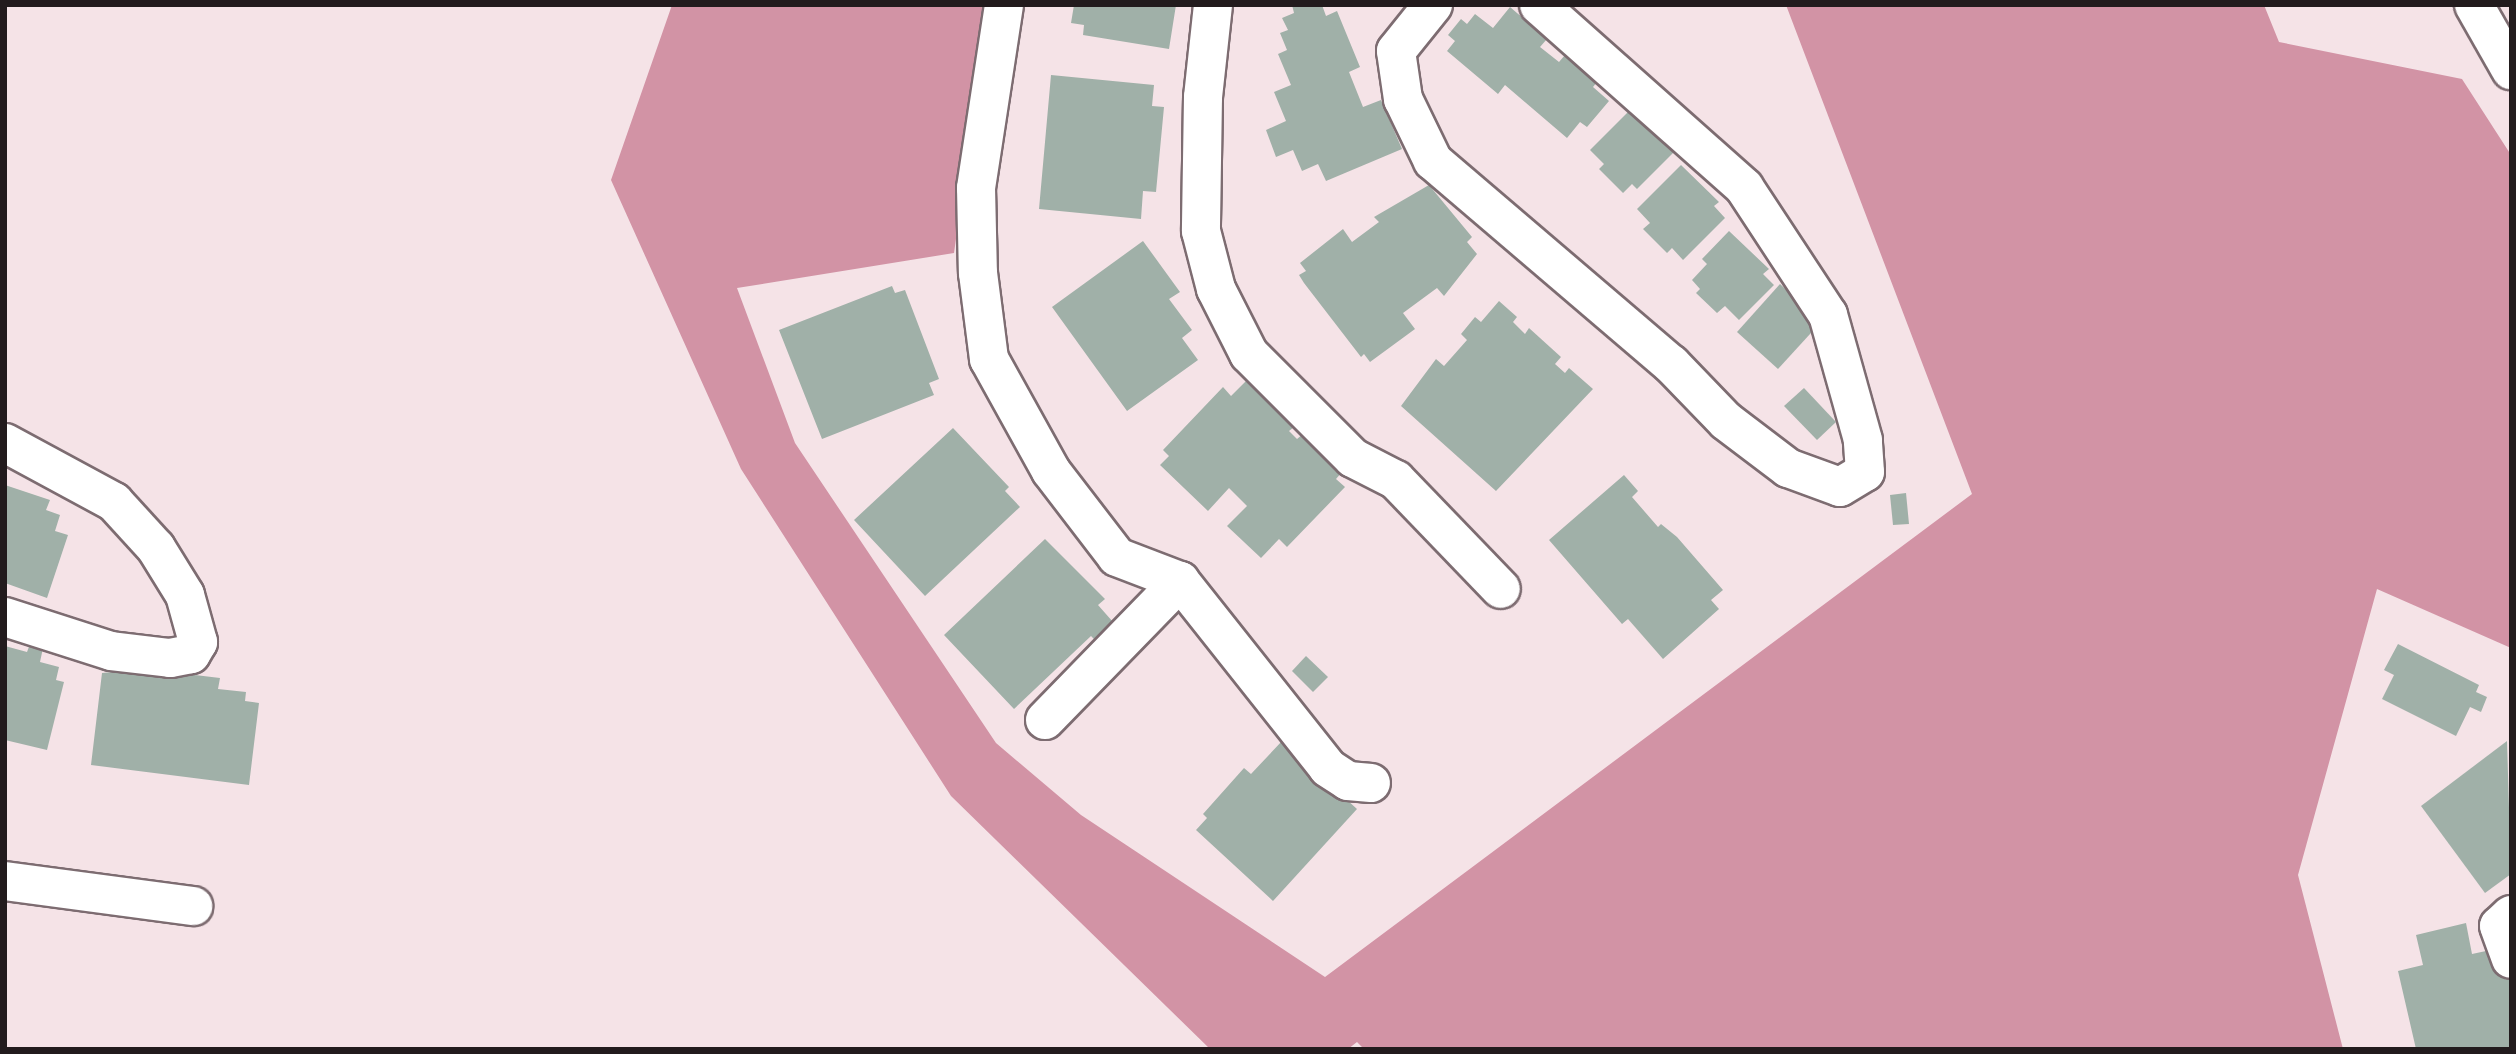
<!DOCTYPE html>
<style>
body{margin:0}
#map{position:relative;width:2516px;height:1054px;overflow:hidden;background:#f5e3e7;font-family:Karla,sans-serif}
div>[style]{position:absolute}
.forest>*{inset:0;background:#d293a5}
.building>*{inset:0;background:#a0b0a8}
.roads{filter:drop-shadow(2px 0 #7d6c71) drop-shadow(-2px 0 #7d6c71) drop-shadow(0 2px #7d6c71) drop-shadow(0 -2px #7d6c71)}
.minor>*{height:38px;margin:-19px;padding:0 19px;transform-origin:19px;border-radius:19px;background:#fff}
span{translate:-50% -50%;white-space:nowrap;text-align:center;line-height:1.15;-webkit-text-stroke:6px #fdf2f5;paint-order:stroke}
.frame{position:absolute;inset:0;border:7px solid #221b1d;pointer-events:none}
</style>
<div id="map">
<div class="forest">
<i style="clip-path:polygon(672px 5px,989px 5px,954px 253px,737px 288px,795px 443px,996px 743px,1081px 815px,1325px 977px,1972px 494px,1786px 5px,2264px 5px,2279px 42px,2462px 79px,2511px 155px,2511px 648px,2377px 589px,2298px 875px,2343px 1049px,1364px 1049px,1357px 1042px,1348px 1049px,1210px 1049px,951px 796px,741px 469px,611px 180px)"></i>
</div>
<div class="building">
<i style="clip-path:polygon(1074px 5px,1176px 5px,1169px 49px,1083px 35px,1084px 25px,1071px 23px)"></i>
<i style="clip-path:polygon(1292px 5px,1322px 5px,1326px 16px,1337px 11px,1360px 67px,1349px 72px,1363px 107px,1381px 100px,1402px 149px,1326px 181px,1318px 164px,1302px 171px,1293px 150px,1276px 157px,1266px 130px,1286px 121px,1274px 92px,1291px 85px,1278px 54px,1287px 50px,1280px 33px,1288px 30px,1282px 18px,1294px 13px)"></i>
<i style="clip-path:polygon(1510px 7px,1547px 39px,1540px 47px,1559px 62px,1565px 55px,1597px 82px,1593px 87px,1609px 101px,1587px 127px,1580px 122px,1567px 138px,1505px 85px,1498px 94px,1447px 51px,1455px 41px,1448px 35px,1461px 19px,1467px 24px,1475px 14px,1493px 28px)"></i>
<i style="clip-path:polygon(1051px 75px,1154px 85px,1152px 106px,1164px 107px,1156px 192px,1143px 191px,1141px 219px,1039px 209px)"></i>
<i style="clip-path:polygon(1633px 107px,1680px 146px,1637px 189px,1632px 184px,1623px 193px,1599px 169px,1604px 164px,1590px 150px)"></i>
<i style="clip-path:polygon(1681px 165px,1719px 202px,1714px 206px,1725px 218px,1683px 260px,1672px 248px,1667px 253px,1643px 229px,1650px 223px,1637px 209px)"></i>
<i style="clip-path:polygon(1429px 185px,1472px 237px,1467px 242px,1477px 254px,1444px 296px,1437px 288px,1403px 313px,1415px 329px,1370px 362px,1364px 354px,1361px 357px,1304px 283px,1299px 275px,1306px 271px,1300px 263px,1343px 229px,1352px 242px,1379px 222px,1374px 217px)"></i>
<i style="clip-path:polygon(1729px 231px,1769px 269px,1763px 274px,1774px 285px,1739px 320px,1725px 306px,1717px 313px,1696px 293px,1700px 289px,1692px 280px,1707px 264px,1702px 259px)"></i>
<i style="clip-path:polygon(1143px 241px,1180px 292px,1169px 299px,1192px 330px,1182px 338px,1198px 360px,1127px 411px,1052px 307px)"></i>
<i style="clip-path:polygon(1780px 284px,1821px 322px,1778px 369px,1737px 332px)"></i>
<i style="clip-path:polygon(892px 286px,895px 293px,905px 290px,939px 379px,929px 383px,934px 395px,822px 439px,779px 330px)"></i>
<i style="clip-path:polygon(1499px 301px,1517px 317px,1513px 322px,1525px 334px,1529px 328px,1561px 357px,1555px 364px,1565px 373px,1569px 368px,1593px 389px,1496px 491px,1401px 406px,1436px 359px,1444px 366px,1467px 340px,1461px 334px,1475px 317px,1481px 322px)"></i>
<i style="clip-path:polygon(1246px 381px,1294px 427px,1289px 431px,1297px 439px,1303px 434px,1342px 472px,1336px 479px,1345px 487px,1287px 547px,1279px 539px,1261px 558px,1227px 526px,1247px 506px,1229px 488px,1208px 511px,1160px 465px,1169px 456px,1163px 450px,1223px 387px,1231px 396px)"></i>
<i style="clip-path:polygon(1804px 388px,1836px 422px,1817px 440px,1784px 406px)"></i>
<i style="clip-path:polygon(953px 428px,1009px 487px,1005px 491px,1020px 507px,925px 596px,854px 520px)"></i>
<i style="clip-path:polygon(1624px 475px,1638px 491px,1632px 497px,1658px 527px,1661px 524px,1677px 537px,1723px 590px,1711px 600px,1719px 609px,1663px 659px,1628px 619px,1622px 624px,1549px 540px)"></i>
<i style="clip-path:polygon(5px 485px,50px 500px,46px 510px,60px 515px,55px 531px,68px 535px,47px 598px,5px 583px)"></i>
<i style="clip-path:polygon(1906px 493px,1909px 524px,1893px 525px,1890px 495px)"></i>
<i style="clip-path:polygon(1045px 539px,1105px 599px,1098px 605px,1113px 622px,1094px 639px,1091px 636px,1014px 709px,944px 635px)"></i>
<i style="clip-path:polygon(30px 644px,43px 648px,40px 662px,59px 667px,56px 680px,64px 682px,47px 750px,5px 740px,5px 646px,27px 652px)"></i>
<i style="clip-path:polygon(2398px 644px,2479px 685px,2476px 692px,2487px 697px,2481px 712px,2470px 707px,2456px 736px,2382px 699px,2394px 675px,2384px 670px)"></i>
<i style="clip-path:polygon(1306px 656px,1328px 677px,1313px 692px,1292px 671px)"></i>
<i style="clip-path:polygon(145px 669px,220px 678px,218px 689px,246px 692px,245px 701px,259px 703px,249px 785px,91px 765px,102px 673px)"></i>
<i style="clip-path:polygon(1282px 741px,1357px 809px,1273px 901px,1196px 830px,1207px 818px,1203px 814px,1244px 768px,1251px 774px)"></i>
<i style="clip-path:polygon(2507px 741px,2511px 874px,2485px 893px,2421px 806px)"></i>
<i style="clip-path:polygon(2466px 923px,2472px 954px,2500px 948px,2511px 973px,2511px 1047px,2416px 1049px,2398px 971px,2423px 965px,2416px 935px)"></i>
</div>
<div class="roads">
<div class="minor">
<i style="left:1004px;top:5px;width:185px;rotate:98.7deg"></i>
<i style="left:976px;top:188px;width:85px;rotate:88.7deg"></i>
<i style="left:978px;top:273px;width:87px;rotate:82.7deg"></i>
<i style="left:989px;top:359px;width:128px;rotate:61deg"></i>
<i style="left:1051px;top:471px;width:108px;rotate:52.5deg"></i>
<i style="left:1117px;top:557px;width:67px;rotate:20.9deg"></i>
<i style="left:1180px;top:581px;width:238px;rotate:51.6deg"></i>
<i style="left:1328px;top:768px;width:24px;rotate:33deg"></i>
<i style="left:1348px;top:781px;width:23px;rotate:5deg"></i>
<i style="left:1213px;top:5px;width:93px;rotate:96.2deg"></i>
<i style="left:1203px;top:97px;width:134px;rotate:90.9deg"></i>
<i style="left:1201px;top:231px;width:60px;rotate:75.5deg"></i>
<i style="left:1216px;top:289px;width:73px;rotate:63.1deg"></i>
<i style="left:1249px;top:354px;width:147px;rotate:45deg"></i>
<i style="left:1353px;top:458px;width:48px;rotate:27.1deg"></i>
<i style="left:1396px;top:480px;width:151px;rotate:46.1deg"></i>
<i style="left:1433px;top:5px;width:59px;rotate:128.8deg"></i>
<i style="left:1396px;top:51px;width:49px;rotate:81.7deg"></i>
<i style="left:1403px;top:99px;width:69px;rotate:64.2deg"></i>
<i style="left:1433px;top:161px;width:313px;rotate:40.5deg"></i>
<i style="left:1671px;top:364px;width:79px;rotate:46deg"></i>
<i style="left:1726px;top:421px;width:78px;rotate:37.2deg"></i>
<i style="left:1788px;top:468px;width:55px;rotate:20.1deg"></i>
<i style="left:1840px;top:487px;width:29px;rotate:-31deg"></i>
<i style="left:1865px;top:472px;width:32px;rotate:-94deg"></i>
<i style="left:1863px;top:440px;width:130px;rotate:-105.6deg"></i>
<i style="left:1828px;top:315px;width:153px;rotate:-123.3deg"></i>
<i style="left:1744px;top:187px;width:274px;rotate:-138.4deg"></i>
<i style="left:2474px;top:5px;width:75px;rotate:60.4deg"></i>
<i style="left:5px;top:443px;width:124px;rotate:28.4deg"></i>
<i style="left:114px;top:502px;width:62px;rotate:47.6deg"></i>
<i style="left:156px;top:548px;width:55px;rotate:58.3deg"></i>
<i style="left:185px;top:595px;width:49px;rotate:74.5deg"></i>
<i style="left:198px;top:642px;width:14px;rotate:120deg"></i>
<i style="left:191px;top:654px;width:21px;rotate:169deg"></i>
<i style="left:170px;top:658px;width:59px;rotate:-173.2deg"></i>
<i style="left:111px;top:651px;width:111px;rotate:-162.2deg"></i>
<i style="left:1045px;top:720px;width:194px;rotate:-45.8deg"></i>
<i style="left:5px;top:881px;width:190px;rotate:7.6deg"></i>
<i style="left:2511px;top:915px;width:16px;rotate:137deg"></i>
<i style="left:2499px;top:926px;width:35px;rotate:70deg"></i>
</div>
</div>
<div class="frame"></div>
</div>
